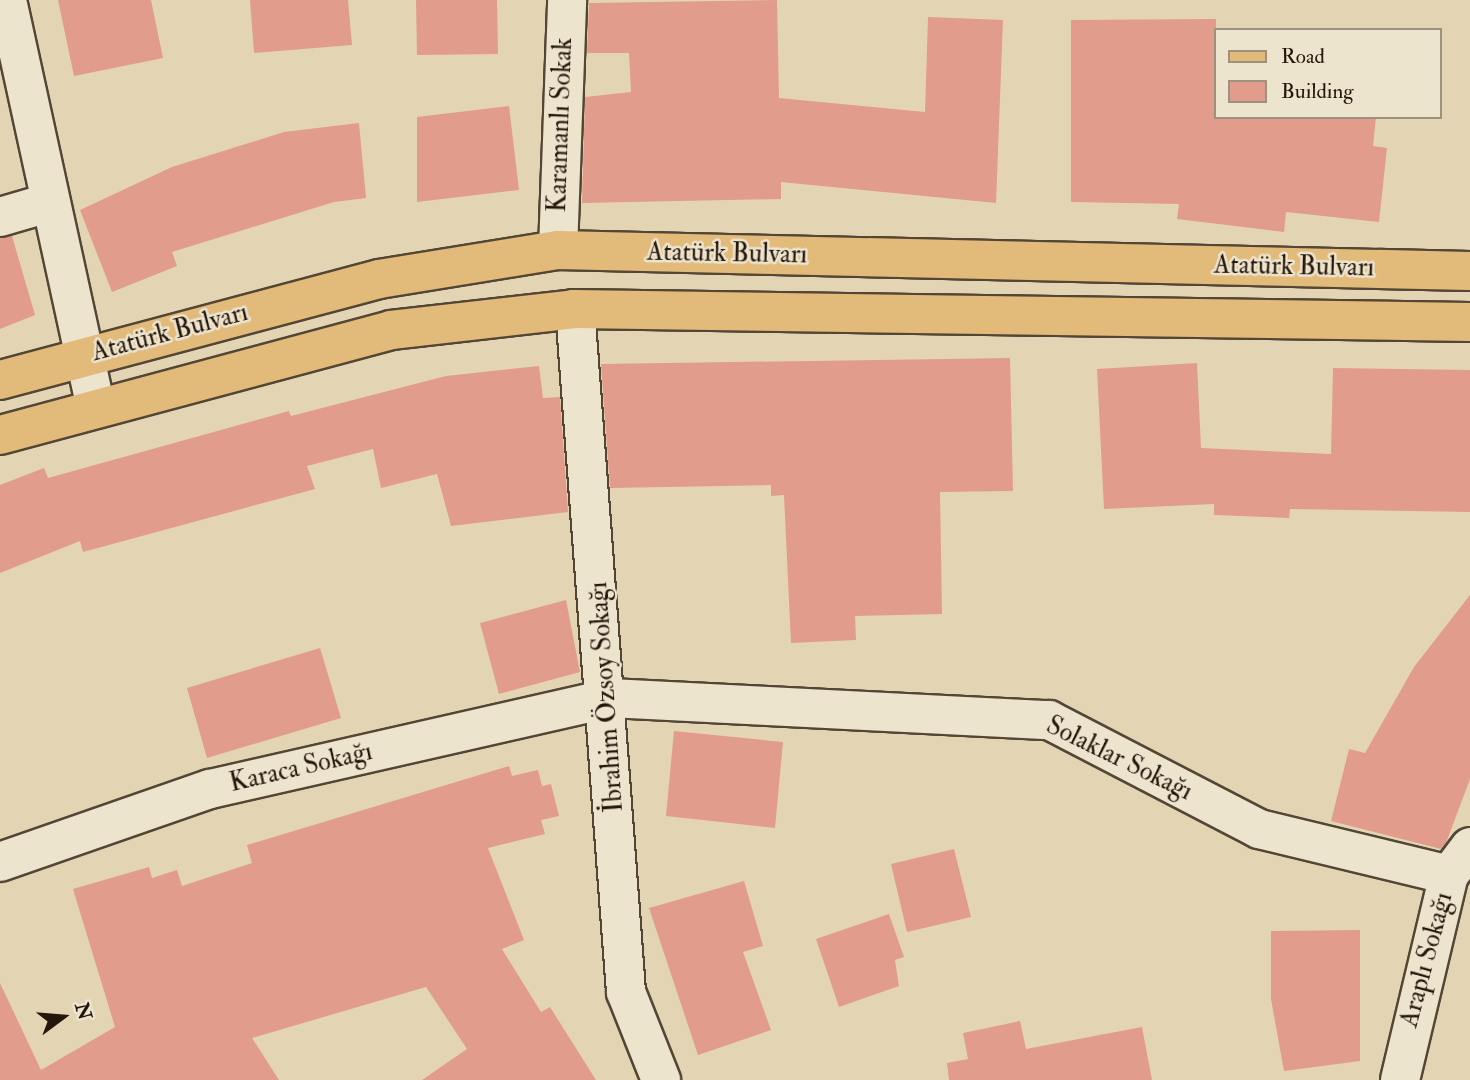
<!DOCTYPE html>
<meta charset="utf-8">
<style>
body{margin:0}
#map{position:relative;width:1470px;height:1080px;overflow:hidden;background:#e3d5b4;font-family:"IM FELL Double Pica",serif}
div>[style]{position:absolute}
.building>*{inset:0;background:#e19c8c}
.roads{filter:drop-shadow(2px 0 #544635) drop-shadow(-2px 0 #544635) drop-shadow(0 2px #544635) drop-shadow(0 -2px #544635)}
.minor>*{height:38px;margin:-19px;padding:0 19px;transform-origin:19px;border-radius:19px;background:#ede4ce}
.major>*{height:38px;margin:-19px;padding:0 19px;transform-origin:19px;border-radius:19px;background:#e2ba7a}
span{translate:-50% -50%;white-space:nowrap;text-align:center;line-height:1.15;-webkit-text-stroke:5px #ede4ce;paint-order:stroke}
.street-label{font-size:26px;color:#25160b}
.legend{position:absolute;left:1214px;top:28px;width:228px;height:91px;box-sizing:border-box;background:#ede4ce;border:2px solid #9d9280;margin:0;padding:9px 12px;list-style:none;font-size:21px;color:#25160b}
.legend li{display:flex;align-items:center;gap:14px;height:35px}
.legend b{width:35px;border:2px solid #9d9280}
.north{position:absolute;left:28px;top:982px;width:70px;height:70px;-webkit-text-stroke:5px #ede4ce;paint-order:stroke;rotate:74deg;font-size:19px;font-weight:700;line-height:28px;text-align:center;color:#25160b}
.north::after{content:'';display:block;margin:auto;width:24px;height:32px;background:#25160b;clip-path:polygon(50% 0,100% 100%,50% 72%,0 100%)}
</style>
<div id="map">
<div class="building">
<i style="clip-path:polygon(58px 0,151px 0,163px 58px,74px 76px)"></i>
<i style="clip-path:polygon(250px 0,348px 0,352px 45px,254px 53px)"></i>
<i style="clip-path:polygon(416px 0,497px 0,498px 54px,417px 55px)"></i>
<i style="clip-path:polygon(777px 0,779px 98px,925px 112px,928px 17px,1003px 20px,996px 203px,781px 182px,781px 199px,582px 203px,585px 97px,631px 92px,629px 53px,587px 53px,589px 3px)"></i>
<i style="clip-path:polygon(1216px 19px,1216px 117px,1376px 117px,1373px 146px,1387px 148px,1379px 222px,1286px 212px,1284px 232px,1177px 219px,1179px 204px,1071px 202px,1071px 20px)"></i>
<i style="clip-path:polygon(509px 106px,519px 190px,417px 202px,417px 117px)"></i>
<i style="clip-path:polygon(359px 123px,366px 198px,334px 202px,172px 252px,177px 266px,112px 292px,80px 210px,172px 167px,284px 132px)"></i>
<i style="clip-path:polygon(12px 236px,35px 315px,0 329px,0 238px)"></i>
<i style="clip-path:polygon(1010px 358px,1013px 491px,940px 492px,942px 614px,855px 616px,856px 640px,791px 643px,784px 495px,771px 496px,771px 485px,610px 488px,601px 364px)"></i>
<i style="clip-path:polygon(1197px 363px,1201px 448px,1331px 454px,1333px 368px,1470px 370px,1470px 512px,1290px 509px,1289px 518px,1214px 515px,1214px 504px,1104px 509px,1097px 369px)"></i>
<i style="clip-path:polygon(539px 366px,543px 398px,560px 397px,568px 512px,451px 526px,437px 474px,381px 488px,373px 449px,307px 466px,315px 489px,83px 552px,80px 541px,0 573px,0 485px,44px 468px,48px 478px,289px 411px,291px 416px,446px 376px)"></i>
<i style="clip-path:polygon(1470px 595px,1470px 779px,1446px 843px,1441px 849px,1331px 821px,1349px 749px,1365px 753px,1414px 667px)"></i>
<i style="clip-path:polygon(566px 600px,580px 672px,499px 694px,480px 623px)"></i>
<i style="clip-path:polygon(320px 648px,341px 718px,207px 758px,187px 688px)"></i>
<i style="clip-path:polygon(674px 731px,783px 742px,775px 828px,666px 816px)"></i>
<i style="clip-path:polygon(509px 766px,512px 776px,538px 770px,542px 786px,551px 784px,559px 816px,541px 820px,545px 834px,488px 848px,524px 940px,502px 949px,541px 1012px,550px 1007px,596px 1080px,422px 1080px,467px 1049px,426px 987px,252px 1038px,279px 1080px,0 1080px,0 983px,41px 1070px,115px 1027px,73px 889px,149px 867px,152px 878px,177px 870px,182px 886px,252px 863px,247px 845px)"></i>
<i style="clip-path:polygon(954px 849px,971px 917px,907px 932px,891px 864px)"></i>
<i style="clip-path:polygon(744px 881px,763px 946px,743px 952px,771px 1030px,698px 1055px,649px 908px)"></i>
<i style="clip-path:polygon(889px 914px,904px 957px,895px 960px,899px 986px,839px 1007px,816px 939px)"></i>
<i style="clip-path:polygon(1360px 930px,1360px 1061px,1284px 1071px,1271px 999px,1271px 931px)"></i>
<i style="clip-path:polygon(1020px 1021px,1026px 1049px,1142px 1027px,1152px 1080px,949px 1080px,947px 1063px,968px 1059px,963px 1033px)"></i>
</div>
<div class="roads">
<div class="minor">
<i style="left:7px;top:0;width:417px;rotate:77.7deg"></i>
<i style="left:0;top:217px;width:50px;rotate:-16.3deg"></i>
<i style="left:558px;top:250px;width:250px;rotate:-87.9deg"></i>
<i style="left:575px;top:309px;width:685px;rotate:85.73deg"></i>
<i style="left:626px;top:992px;width:95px;rotate:68.3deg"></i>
<i style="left:0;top:862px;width:222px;rotate:-19.2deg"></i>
<i style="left:210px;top:789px;width:409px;rotate:-12.8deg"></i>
<i style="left:609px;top:698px;width:441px;rotate:2.9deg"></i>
<i style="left:1049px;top:720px;width:237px;rotate:27.4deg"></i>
<i style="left:1259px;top:829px;width:195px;rotate:13.6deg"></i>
<i style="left:1400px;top:1080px;width:211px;rotate:-76.6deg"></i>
<i style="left:1449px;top:875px;width:35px;rotate:-53deg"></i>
</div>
<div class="major">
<i style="left:0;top:380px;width:392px;rotate:-14.9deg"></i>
<i style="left:379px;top:279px;width:181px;rotate:-9.2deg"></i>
<i style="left:558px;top:250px;width:912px;rotate:1.32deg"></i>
<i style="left:0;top:435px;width:405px;rotate:-15deg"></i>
<i style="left:391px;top:330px;width:185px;rotate:-6.5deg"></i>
<i style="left:575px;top:309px;width:895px;rotate:0.83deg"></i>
</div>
</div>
<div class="street-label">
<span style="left:561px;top:125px;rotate:-88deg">Karamanlı Sokak</span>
<span style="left:727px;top:254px;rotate:1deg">Atatürk Bulvarı</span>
<span style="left:1294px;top:267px;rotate:1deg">Atatürk Bulvarı</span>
<span style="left:170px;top:333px;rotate:-15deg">Atatürk Bulvarı</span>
<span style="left:607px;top:697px;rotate:-94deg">İbrahim Özsoy Sokağı</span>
<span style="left:1119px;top:759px;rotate:26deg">Solaklar Sokağı</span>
<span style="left:301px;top:768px;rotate:-13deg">Karaca Sokağı</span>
<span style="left:1427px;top:960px;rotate:-75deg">Araplı Sokağı</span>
</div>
<ul class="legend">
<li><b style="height:9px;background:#e2ba7a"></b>Road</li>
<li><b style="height:19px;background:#e19c8c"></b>Building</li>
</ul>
<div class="north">N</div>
</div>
